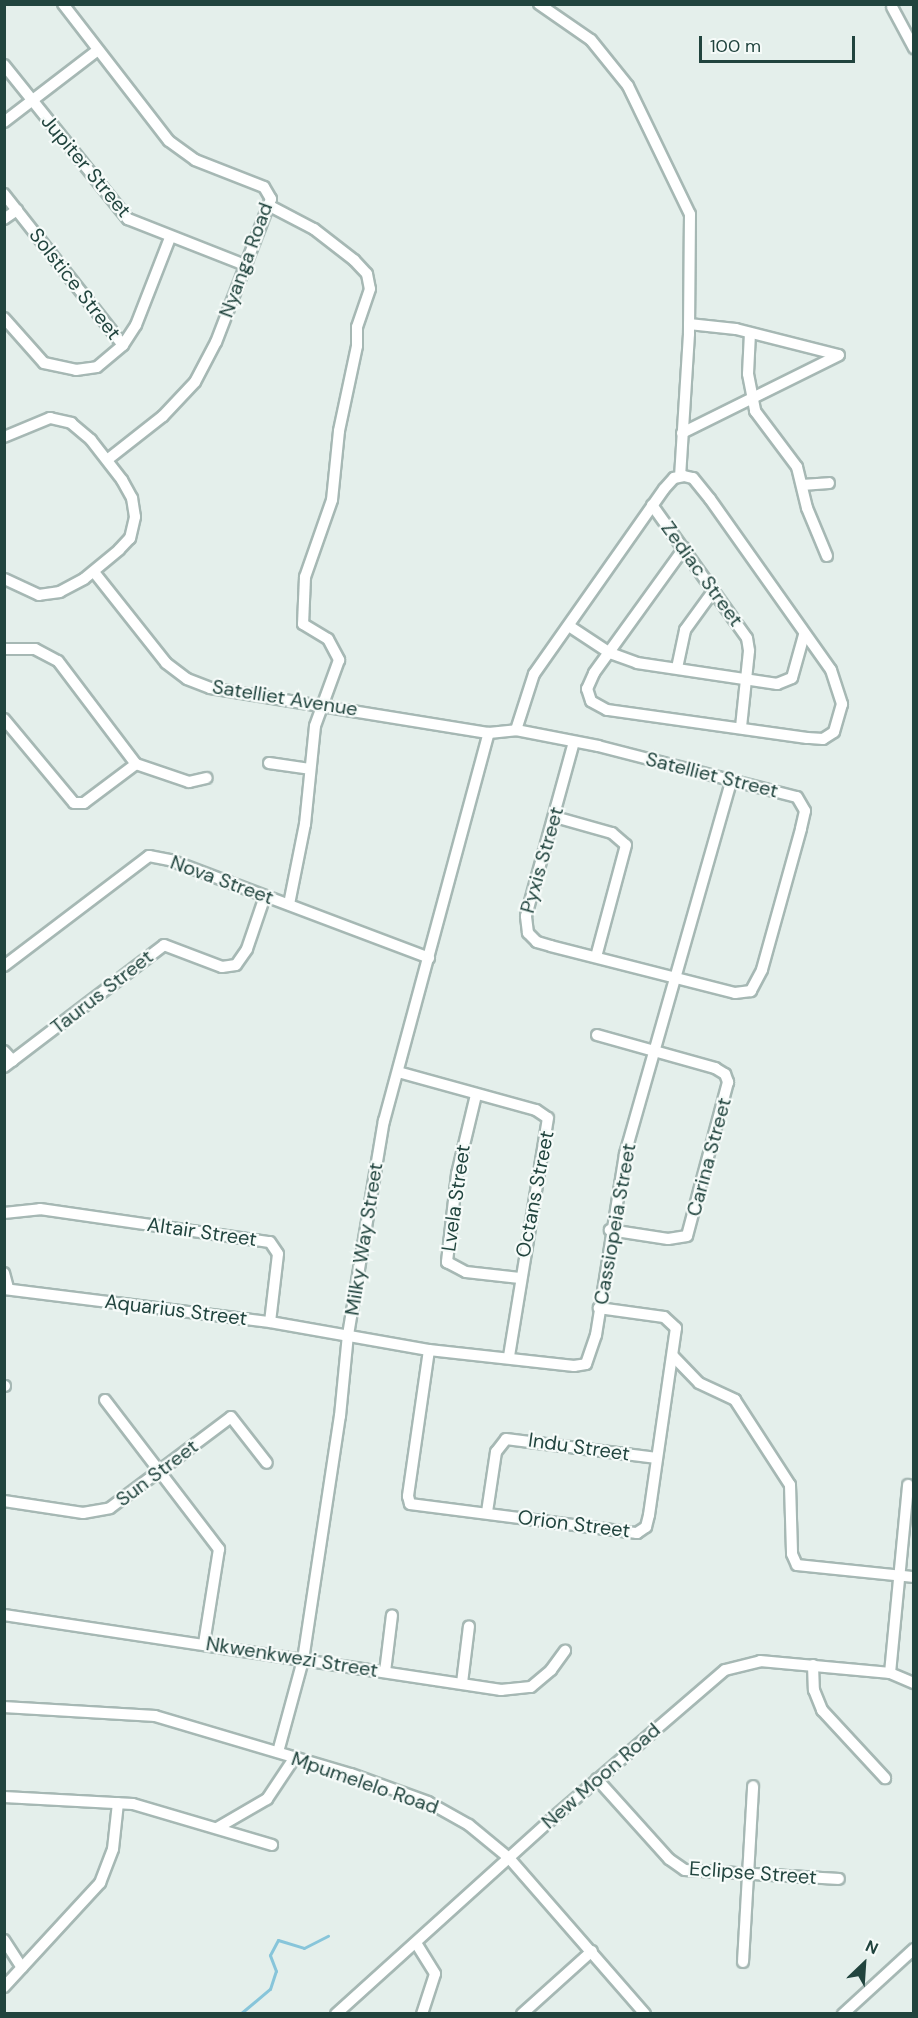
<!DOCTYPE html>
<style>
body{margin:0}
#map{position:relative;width:918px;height:2018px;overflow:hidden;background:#e4efeb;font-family:"DM Sans",sans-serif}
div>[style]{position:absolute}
.stream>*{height:3px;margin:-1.5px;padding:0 1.5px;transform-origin:1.5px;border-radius:1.5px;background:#87c5da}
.roads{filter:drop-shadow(2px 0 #a6b8b4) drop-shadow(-2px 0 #a6b8b4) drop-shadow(0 2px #a6b8b4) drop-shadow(0 -2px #a6b8b4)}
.minor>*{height:10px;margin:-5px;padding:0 5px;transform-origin:5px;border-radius:5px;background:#fff}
span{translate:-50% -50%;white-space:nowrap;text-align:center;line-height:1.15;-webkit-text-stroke:4.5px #f6fbf9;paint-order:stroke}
.street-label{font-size:20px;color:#21443e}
.frame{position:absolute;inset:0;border:6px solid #21443e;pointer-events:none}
.north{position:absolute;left:834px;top:1934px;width:60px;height:60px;-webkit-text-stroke:4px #f6fbf9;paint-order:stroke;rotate:25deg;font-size:16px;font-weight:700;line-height:24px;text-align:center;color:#21443e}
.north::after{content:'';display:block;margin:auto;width:21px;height:27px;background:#21443e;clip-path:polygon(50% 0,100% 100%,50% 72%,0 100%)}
.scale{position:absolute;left:699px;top:36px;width:156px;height:27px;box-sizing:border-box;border:3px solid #21443e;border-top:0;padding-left:8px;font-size:18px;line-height:21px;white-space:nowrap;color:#21443e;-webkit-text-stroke:4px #f6fbf9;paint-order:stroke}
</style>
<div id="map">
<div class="stream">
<i style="left:240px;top:2014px;width:39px;rotate:-40deg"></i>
<i style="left:270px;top:1989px;width:19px;rotate:-72deg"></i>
<i style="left:276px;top:1971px;width:17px;rotate:-111deg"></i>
<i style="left:270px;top:1955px;width:17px;rotate:-62deg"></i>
<i style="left:278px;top:1940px;width:27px;rotate:17deg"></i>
<i style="left:304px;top:1948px;width:27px;rotate:-27deg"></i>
</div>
<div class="roads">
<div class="minor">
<i style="left:63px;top:4px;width:173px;rotate:52.3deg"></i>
<i style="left:169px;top:141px;width:32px;rotate:36deg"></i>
<i style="left:195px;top:160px;width:74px;rotate:21.4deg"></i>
<i style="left:264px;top:187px;width:14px;rotate:60deg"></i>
<i style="left:271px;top:199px;width:153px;rotate:111deg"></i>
<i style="left:216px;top:342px;width:45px;rotate:117.7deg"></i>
<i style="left:195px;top:382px;width:47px;rotate:133.3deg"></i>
<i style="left:163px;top:416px;width:71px;rotate:141.8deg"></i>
<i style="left:539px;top:4px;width:63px;rotate:34.7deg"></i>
<i style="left:591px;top:40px;width:59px;rotate:51.2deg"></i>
<i style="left:628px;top:86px;width:142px;rotate:64.2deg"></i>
<i style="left:690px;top:214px;width:120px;rotate:90.5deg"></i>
<i style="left:689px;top:334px;width:142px;rotate:93.6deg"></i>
<i style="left:892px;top:7px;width:47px;rotate:61.8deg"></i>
<i style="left:4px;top:65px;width:198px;rotate:51.2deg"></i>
<i style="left:128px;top:219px;width:126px;rotate:21.5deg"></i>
<i style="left:4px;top:122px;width:118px;rotate:-37.5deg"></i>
<i style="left:4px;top:194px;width:192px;rotate:51.8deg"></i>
<i style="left:268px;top:205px;width:52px;rotate:27.6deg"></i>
<i style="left:314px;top:229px;width:51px;rotate:37.8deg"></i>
<i style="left:354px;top:260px;width:19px;rotate:47deg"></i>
<i style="left:367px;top:274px;width:15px;rotate:79deg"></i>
<i style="left:370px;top:289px;width:40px;rotate:108.9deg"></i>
<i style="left:357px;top:327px;width:19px;rotate:90deg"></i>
<i style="left:357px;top:346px;width:87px;rotate:102deg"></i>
<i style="left:339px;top:431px;width:69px;rotate:95.8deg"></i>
<i style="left:332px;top:500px;width:82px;rotate:109.3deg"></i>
<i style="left:305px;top:577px;width:47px;rotate:92.4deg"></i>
<i style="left:303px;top:624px;width:29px;rotate:31deg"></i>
<i style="left:328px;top:639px;width:24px;rotate:62deg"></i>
<i style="left:339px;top:660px;width:70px;rotate:110deg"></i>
<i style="left:315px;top:726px;width:99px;rotate:95.8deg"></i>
<i style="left:305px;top:824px;width:82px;rotate:101.3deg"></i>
<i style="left:4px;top:219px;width:16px;rotate:-35deg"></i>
<i style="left:4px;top:318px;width:60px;rotate:48.4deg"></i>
<i style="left:44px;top:363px;width:33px;rotate:12deg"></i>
<i style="left:76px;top:370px;width:21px;rotate:-8deg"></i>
<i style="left:97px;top:367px;width:34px;rotate:-40deg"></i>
<i style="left:123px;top:345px;width:24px;rotate:-57deg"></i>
<i style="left:136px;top:325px;width:93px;rotate:-68.7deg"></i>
<i style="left:689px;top:324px;width:47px;rotate:6.1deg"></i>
<i style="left:736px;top:329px;width:106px;rotate:14.2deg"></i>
<i style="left:750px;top:333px;width:41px;rotate:92.8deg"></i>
<i style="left:748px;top:374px;width:38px;rotate:79deg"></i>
<i style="left:755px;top:411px;width:70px;rotate:53.1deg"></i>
<i style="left:797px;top:467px;width:42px;rotate:76.3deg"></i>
<i style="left:807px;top:508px;width:52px;rotate:67.4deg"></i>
<i style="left:682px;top:433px;width:175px;rotate:-26.4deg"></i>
<i style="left:4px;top:437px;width:50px;rotate:-22.4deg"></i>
<i style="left:50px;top:418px;width:22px;rotate:13deg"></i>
<i style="left:71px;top:423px;width:26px;rotate:40deg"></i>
<i style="left:91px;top:440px;width:51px;rotate:52.2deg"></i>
<i style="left:122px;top:480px;width:21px;rotate:61deg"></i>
<i style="left:132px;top:498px;width:19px;rotate:81deg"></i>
<i style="left:135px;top:517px;width:22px;rotate:103deg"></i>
<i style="left:130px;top:538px;width:16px;rotate:133deg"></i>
<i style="left:119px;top:550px;width:45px;rotate:140.4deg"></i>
<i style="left:84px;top:579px;width:27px;rotate:152deg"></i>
<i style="left:60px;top:592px;width:21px;rotate:172deg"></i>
<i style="left:39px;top:595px;width:38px;rotate:-155deg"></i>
<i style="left:802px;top:485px;width:27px;rotate:-4deg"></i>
<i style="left:652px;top:505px;width:163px;rotate:54.5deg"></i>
<i style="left:747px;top:638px;width:13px;rotate:81deg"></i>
<i style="left:749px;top:651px;width:76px;rotate:96deg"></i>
<i style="left:94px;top:572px;width:116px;rotate:51.6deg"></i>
<i style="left:166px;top:663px;width:26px;rotate:37deg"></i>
<i style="left:187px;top:679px;width:25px;rotate:21deg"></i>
<i style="left:210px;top:688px;width:283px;rotate:9.2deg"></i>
<i style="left:489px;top:733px;width:27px;rotate:-6deg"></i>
<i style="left:516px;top:730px;width:84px;rotate:11deg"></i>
<i style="left:598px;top:746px;width:205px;rotate:14.4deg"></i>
<i style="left:797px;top:797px;width:16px;rotate:60deg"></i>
<i style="left:805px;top:811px;width:18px;rotate:103deg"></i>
<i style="left:801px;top:829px;width:146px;rotate:105.5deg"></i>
<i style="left:762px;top:970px;width:24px;rotate:118deg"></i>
<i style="left:751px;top:991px;width:16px;rotate:173deg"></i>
<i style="left:735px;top:993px;width:190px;rotate:-165.7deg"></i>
<i style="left:551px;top:946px;width:15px;rotate:-164deg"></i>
<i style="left:537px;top:942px;width:13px;rotate:-135deg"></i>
<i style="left:528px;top:933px;width:17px;rotate:-97deg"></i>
<i style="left:526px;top:916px;width:180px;rotate:-74.6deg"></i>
<i style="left:569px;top:626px;width:49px;rotate:33.4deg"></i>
<i style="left:610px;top:653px;width:29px;rotate:20deg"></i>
<i style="left:637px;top:663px;width:142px;rotate:8.5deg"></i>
<i style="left:777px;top:684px;width:16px;rotate:-22deg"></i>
<i style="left:792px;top:678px;width:45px;rotate:-74.4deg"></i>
<i style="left:4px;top:649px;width:31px"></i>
<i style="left:35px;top:649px;width:26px;rotate:28deg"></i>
<i style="left:58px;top:661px;width:129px;rotate:52.9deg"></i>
<i style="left:677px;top:668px;width:39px;rotate:-78deg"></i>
<i style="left:685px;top:630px;width:49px;rotate:-54.1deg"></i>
<i style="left:4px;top:719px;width:109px;rotate:50.2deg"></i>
<i style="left:74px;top:803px;width:10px"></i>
<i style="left:84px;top:803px;width:65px;rotate:-36.9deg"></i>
<i style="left:516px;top:730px;width:59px;rotate:-72.2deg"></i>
<i style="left:534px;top:674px;width:226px;rotate:-54.9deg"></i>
<i style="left:664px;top:489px;width:15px;rotate:-48deg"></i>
<i style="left:674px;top:478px;width:10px;rotate:-11deg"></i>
<i style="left:684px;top:476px;width:9px;rotate:13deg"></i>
<i style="left:693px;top:478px;width:27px;rotate:51deg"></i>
<i style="left:710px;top:499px;width:209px;rotate:54.7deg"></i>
<i style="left:831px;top:670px;width:36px;rotate:72deg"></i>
<i style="left:842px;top:704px;width:29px;rotate:106deg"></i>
<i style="left:834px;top:732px;width:13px;rotate:148deg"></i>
<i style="left:823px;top:739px;width:16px;rotate:-176deg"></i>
<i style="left:807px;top:738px;width:202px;rotate:-172deg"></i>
<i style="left:607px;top:710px;width:18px;rotate:-151deg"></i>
<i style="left:591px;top:701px;width:13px;rotate:-108deg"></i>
<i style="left:587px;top:689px;width:17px;rotate:-66deg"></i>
<i style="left:594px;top:673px;width:154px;rotate:-54.2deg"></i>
<i style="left:269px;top:763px;width:41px;rotate:8.3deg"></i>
<i style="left:136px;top:764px;width:56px;rotate:18.8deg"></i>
<i style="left:189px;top:782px;width:18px;rotate:-13deg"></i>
<i style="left:555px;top:817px;width:59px;rotate:15.7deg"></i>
<i style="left:612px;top:833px;width:18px;rotate:41deg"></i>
<i style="left:626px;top:845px;width:116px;rotate:105deg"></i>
<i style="left:4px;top:966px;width:182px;rotate:-37.2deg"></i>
<i style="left:149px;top:856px;width:21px;rotate:11deg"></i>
<i style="left:170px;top:860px;width:277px;rotate:20.7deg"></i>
<i style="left:597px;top:1035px;width:123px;rotate:15.6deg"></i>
<i style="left:715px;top:1068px;width:12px;rotate:31deg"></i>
<i style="left:725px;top:1074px;width:9px;rotate:69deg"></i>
<i style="left:728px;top:1082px;width:159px;rotate:104.9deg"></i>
<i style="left:687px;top:1236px;width:19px;rotate:171deg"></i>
<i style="left:668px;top:1239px;width:59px;rotate:-171.2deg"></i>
<i style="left:4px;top:1051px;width:13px;rotate:48deg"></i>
<i style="left:4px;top:1067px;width:201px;rotate:-37.3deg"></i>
<i style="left:164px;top:945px;width:62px;rotate:20.8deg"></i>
<i style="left:222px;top:967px;width:14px;rotate:-8deg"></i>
<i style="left:236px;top:965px;width:19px;rotate:-55deg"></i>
<i style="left:247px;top:949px;width:56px;rotate:-71.2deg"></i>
<i style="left:398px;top:1072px;width:143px;rotate:15.4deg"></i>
<i style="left:536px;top:1110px;width:14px;rotate:34deg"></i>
<i style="left:548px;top:1118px;width:241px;rotate:99.3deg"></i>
<i style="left:476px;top:1095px;width:81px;rotate:103.5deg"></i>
<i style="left:457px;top:1174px;width:89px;rotate:96.5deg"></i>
<i style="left:447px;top:1262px;width:21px;rotate:28deg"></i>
<i style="left:466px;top:1272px;width:54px;rotate:6.3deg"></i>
<i style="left:4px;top:1213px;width:36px;rotate:-6deg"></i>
<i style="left:40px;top:1209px;width:232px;rotate:8.2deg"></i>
<i style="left:270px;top:1242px;width:14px;rotate:56deg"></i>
<i style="left:278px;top:1254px;width:68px;rotate:96.7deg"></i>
<i style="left:4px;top:1273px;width:16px;rotate:75deg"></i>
<i style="left:4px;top:1289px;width:268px;rotate:7.1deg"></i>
<i style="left:270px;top:1322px;width:161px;rotate:10deg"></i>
<i style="left:429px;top:1350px;width:146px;rotate:6.3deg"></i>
<i style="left:574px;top:1366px;width:12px;rotate:-9deg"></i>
<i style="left:586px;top:1364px;width:31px;rotate:-71deg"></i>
<i style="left:596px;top:1335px;width:183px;rotate:-80.9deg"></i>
<i style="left:625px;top:1154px;width:387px;rotate:-74.1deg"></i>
<i style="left:429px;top:1350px;width:148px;rotate:98.2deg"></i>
<i style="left:408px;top:1496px;width:8px;rotate:76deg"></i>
<i style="left:410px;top:1504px;width:229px;rotate:7.3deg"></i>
<i style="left:637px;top:1533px;width:11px;rotate:-34deg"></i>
<i style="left:646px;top:1527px;width:12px;rotate:-76deg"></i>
<i style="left:649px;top:1515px;width:189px;rotate:-81.8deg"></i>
<i style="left:676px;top:1328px;width:16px;rotate:-137deg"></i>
<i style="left:664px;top:1317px;width:66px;rotate:-172.1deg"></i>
<i style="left:673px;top:1356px;width:37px;rotate:46deg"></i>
<i style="left:699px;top:1383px;width:40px;rotate:25deg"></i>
<i style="left:735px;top:1400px;width:101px;rotate:57.1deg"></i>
<i style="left:790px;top:1485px;width:69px;rotate:88.3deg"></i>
<i style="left:792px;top:1554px;width:12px;rotate:66deg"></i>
<i style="left:797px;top:1565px;width:118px;rotate:5.9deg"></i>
<i style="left:4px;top:1386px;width:1px"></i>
<i style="left:105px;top:1400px;width:188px;rotate:52.6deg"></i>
<i style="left:219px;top:1549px;width:96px;rotate:99deg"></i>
<i style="left:4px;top:1501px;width:80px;rotate:8.6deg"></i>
<i style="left:83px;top:1513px;width:27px;rotate:-10deg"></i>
<i style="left:110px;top:1508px;width:151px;rotate:-36.9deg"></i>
<i style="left:231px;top:1417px;width:58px;rotate:52deg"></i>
<i style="left:487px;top:1512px;width:61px;rotate:-81.5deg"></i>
<i style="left:496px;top:1452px;width:16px;rotate:-52deg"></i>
<i style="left:506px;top:1439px;width:152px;rotate:7.2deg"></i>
<i style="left:4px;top:1615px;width:503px;rotate:8.58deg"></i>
<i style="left:501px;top:1690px;width:30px;rotate:-6deg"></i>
<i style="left:531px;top:1687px;width:26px;rotate:-40deg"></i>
<i style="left:551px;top:1670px;width:24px;rotate:-54deg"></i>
<i style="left:813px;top:1665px;width:25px;rotate:88deg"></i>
<i style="left:814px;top:1690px;width:22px;rotate:68deg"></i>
<i style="left:822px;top:1710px;width:93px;rotate:47.2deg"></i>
<i style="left:385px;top:1672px;width:57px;rotate:-83deg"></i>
<i style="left:890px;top:1673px;width:189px;rotate:-84.5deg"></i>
<i style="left:462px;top:1683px;width:57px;rotate:-83deg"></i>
<i style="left:4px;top:1707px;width:151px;rotate:3.4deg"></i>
<i style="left:155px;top:1716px;width:204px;rotate:16.5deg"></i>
<i style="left:351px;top:1774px;width:82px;rotate:20deg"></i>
<i style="left:428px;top:1802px;width:47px;rotate:29.3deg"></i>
<i style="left:469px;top:1825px;width:52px;rotate:39.5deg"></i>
<i style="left:509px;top:1858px;width:207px;rotate:48.9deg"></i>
<i style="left:278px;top:1752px;width:95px;rotate:-74.8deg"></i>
<i style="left:303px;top:1660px;width:247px;rotate:-81.4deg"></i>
<i style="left:340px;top:1416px;width:81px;rotate:-84.4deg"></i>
<i style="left:348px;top:1335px;width:217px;rotate:-80.5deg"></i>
<i style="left:384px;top:1121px;width:402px;rotate:-74.9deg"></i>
<i style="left:597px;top:1779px;width:108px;rotate:48deg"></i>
<i style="left:669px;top:1859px;width:19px;rotate:35deg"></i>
<i style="left:685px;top:1870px;width:154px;rotate:3.3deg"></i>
<i style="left:4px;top:1797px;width:129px;rotate:3.1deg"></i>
<i style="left:133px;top:1804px;width:145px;rotate:16.4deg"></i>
<i style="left:217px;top:1828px;width:58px;rotate:-30.1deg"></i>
<i style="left:267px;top:1799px;width:50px;rotate:-56.3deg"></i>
<i style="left:4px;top:1940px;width:33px;rotate:57deg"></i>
<i style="left:416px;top:1943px;width:36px;rotate:58deg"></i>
<i style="left:435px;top:1974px;width:42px;rotate:108deg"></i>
<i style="left:743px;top:1962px;width:176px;rotate:-86.7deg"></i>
<i style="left:4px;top:1987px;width:142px;rotate:-47.3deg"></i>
<i style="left:100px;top:1883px;width:36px;rotate:-69deg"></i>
<i style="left:113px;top:1849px;width:46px;rotate:-83.8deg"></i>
<i style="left:336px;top:2014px;width:294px;rotate:-42.1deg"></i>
<i style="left:554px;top:1817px;width:225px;rotate:-40.7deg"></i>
<i style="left:725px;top:1670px;width:36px;rotate:-14deg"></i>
<i style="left:760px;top:1661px;width:131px;rotate:5.3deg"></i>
<i style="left:890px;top:1673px;width:26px;rotate:23deg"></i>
<i style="left:522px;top:2014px;width:94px;rotate:-42deg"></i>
<i style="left:843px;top:2014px;width:96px;rotate:-42.5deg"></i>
</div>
</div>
<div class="street-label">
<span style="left:86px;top:166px;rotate:50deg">Jupiter Street</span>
<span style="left:246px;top:260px;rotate:-70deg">Nyanga Road</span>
<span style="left:75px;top:284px;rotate:52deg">Solstice Street</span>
<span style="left:702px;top:574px;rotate:54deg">Zediac Street</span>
<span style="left:285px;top:698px;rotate:9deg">Satelliet Avenue</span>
<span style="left:712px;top:775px;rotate:14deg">Satelliet Street</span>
<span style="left:542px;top:860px;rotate:-74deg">Pyxis Street</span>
<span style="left:222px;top:880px;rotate:20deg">Nova Street</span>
<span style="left:102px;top:992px;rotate:-38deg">Taurus Street</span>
<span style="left:709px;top:1157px;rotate:-75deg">Carina Street</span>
<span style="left:535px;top:1194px;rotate:-79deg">Octans Street</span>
<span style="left:456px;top:1198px;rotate:-82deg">Lvela Street</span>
<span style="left:615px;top:1224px;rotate:-80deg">Cassiopeia Street</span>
<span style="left:202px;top:1232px;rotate:8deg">Altair Street</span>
<span style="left:364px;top:1239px;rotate:-81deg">Milky Way Street</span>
<span style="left:176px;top:1310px;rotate:7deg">Aquarius Street</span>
<span style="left:579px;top:1447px;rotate:8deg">Indu Street</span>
<span style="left:157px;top:1473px;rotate:-37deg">Sun Street</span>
<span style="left:574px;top:1524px;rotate:7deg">Orion Street</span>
<span style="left:292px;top:1657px;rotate:9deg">Nkwenkwezi Street</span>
<span style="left:601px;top:1776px;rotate:-41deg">New Moon Road</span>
<span style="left:365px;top:1783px;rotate:19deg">Mpumelelo Road</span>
<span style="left:753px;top:1873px;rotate:4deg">Eclipse Street</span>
</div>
<div class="frame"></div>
<div class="north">N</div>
<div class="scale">100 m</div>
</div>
